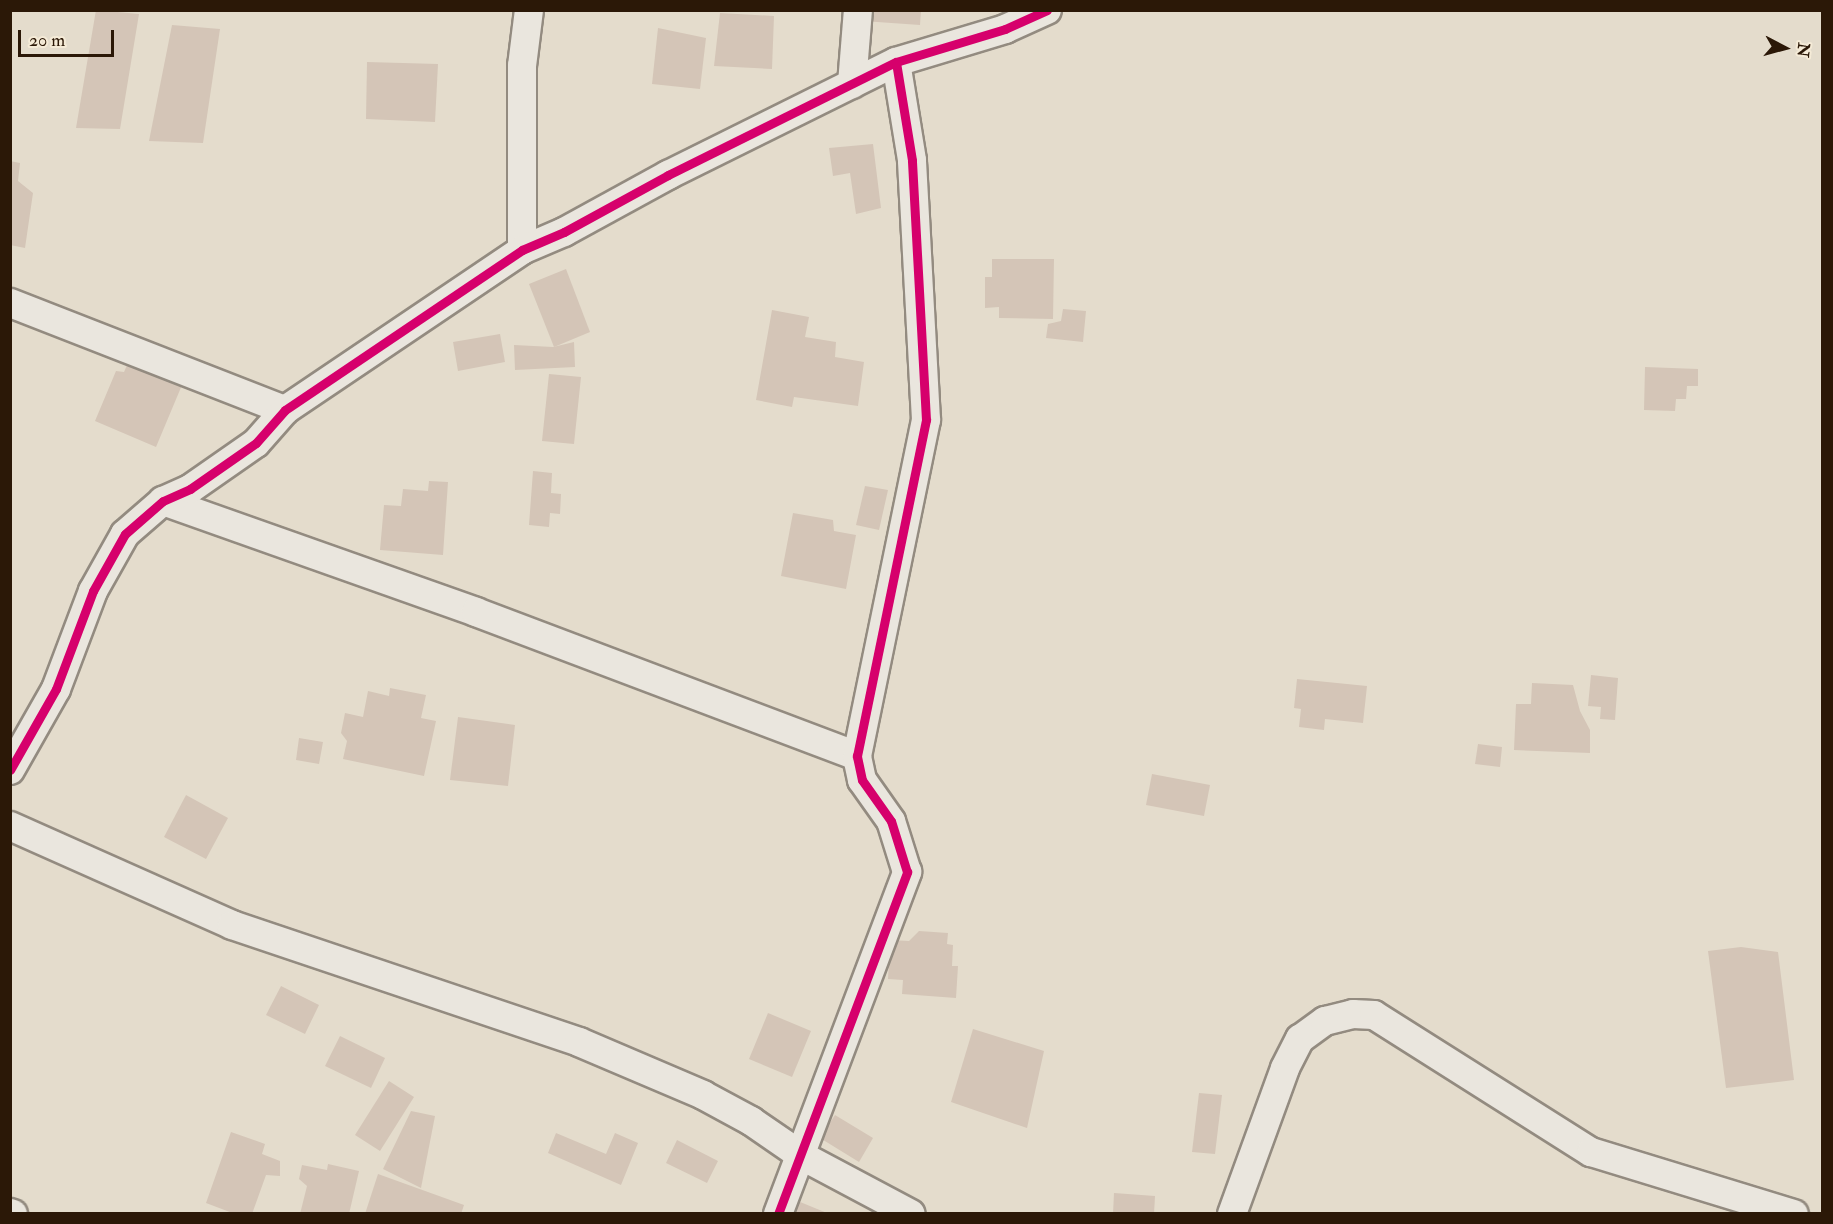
<!DOCTYPE html>
<style>
body{margin:0}
#map{position:relative;width:1833px;height:1224px;overflow:hidden;background:#e4dccc;font-family:"IM FELL Double Pica",serif}
div>[style]{position:absolute}
.building>*{inset:0;background:#d4c5b7}
.roads{filter:drop-shadow(2px 0 #938b80) drop-shadow(-2px 0 #938b80) drop-shadow(0 2px #938b80) drop-shadow(0 -2px #938b80)}
.street>*{height:28px;margin:-14px;padding:0 14px;transform-origin:14px;border-radius:14px;background:#eae6de}
.cycleway>*{height:9px;margin:-4.5px;padding:0 4.5px;transform-origin:4.5px;border-radius:4.5px;background:#d6006c}
span{translate:-50% -50%;white-space:nowrap;text-align:center;line-height:1.15;-webkit-text-stroke:6px #f5ebd7;paint-order:stroke}
.frame{position:absolute;inset:0;border:12px solid #2b1807;pointer-events:none}
.north{position:absolute;left:1755px;top:18px;width:60px;height:60px;-webkit-text-stroke:4px #f5ebd7;paint-order:stroke;rotate:96deg;font-size:16px;font-weight:700;line-height:24px;text-align:center;color:#2b1807}
.north::after{content:'';display:block;margin:auto;width:21px;height:27px;background:#2b1807;clip-path:polygon(50% 0,100% 100%,50% 72%,0 100%)}
.scale{position:absolute;left:18px;top:30px;width:96px;height:27px;box-sizing:border-box;border:3px solid #2b1807;border-top:0;padding-left:8px;font-size:18px;line-height:21px;white-space:nowrap;color:#2b1807;-webkit-text-stroke:4px #f5ebd7;paint-order:stroke}
</style>
<div id="map">
<div class="building">
<i style="clip-path:polygon(96px 10px,139px 14px,120px 129px,76px 128px)"></i>
<i style="clip-path:polygon(863px 10px,921px 10px,920px 25px,863px 21px)"></i>
<i style="clip-path:polygon(720px 13px,774px 16px,772px 69px,714px 66px)"></i>
<i style="clip-path:polygon(172px 25px,220px 29px,203px 143px,149px 141px)"></i>
<i style="clip-path:polygon(658px 28px,706px 38px,700px 89px,652px 84px)"></i>
<i style="clip-path:polygon(367px 62px,438px 64px,435px 122px,366px 119px)"></i>
<i style="clip-path:polygon(873px 144px,881px 208px,856px 214px,850px 173px,833px 176px,829px 148px)"></i>
<i style="clip-path:polygon(10px 161px,20px 163px,18px 181px,33px 193px,25px 248px,10px 245px)"></i>
<i style="clip-path:polygon(992px 259px,1054px 259px,1053px 319px,999px 318px,999px 307px,985px 308px,985px 277px,992px 277px)"></i>
<i style="clip-path:polygon(566px 269px,590px 332px,554px 347px,529px 284px)"></i>
<i style="clip-path:polygon(1063px 309px,1086px 311px,1083px 342px,1046px 338px,1048px 324px,1061px 321px)"></i>
<i style="clip-path:polygon(772px 310px,809px 317px,805px 337px,836px 342px,835px 357px,864px 362px,858px 406px,794px 397px,792px 407px,756px 400px)"></i>
<i style="clip-path:polygon(500px 334px,505px 362px,458px 371px,453px 342px)"></i>
<i style="clip-path:polygon(574px 342px,575px 367px,515px 370px,514px 345px,553px 347px)"></i>
<i style="clip-path:polygon(128px 363px,182px 385px,156px 447px,95px 421px,116px 371px,124px 372px)"></i>
<i style="clip-path:polygon(1645px 367px,1698px 369px,1698px 386px,1687px 386px,1686px 399px,1676px 399px,1675px 411px,1644px 410px)"></i>
<i style="clip-path:polygon(549px 374px,581px 377px,574px 444px,542px 441px)"></i>
<i style="clip-path:polygon(533px 471px,552px 473px,551px 493px,561px 494px,560px 514px,550px 513px,549px 527px,529px 525px)"></i>
<i style="clip-path:polygon(429px 481px,448px 482px,443px 555px,380px 550px,384px 505px,401px 506px,403px 489px,428px 491px)"></i>
<i style="clip-path:polygon(865px 486px,888px 490px,879px 530px,856px 525px)"></i>
<i style="clip-path:polygon(793px 513px,833px 520px,834px 531px,856px 535px,846px 589px,781px 576px)"></i>
<i style="clip-path:polygon(1591px 675px,1618px 678px,1615px 720px,1600px 719px,1601px 707px,1588px 706px)"></i>
<i style="clip-path:polygon(1297px 679px,1367px 686px,1363px 723px,1325px 719px,1324px 730px,1299px 727px,1301px 709px,1294px 708px)"></i>
<i style="clip-path:polygon(1532px 683px,1573px 685px,1580px 711px,1590px 730px,1590px 753px,1514px 750px,1516px 704px,1531px 704px)"></i>
<i style="clip-path:polygon(390px 688px,426px 695px,421px 718px,436px 721px,424px 776px,343px 759px,347px 741px,341px 733px,345px 713px,363px 717px,368px 691px,389px 696px)"></i>
<i style="clip-path:polygon(458px 717px,515px 725px,508px 786px,450px 780px)"></i>
<i style="clip-path:polygon(299px 738px,323px 742px,319px 764px,296px 760px)"></i>
<i style="clip-path:polygon(1478px 744px,1502px 747px,1500px 767px,1475px 764px)"></i>
<i style="clip-path:polygon(1152px 774px,1210px 785px,1204px 816px,1146px 805px)"></i>
<i style="clip-path:polygon(186px 795px,228px 818px,206px 859px,164px 837px)"></i>
<i style="clip-path:polygon(919px 931px,948px 933px,947px 944px,953px 945px,952px 966px,958px 966px,956px 998px,902px 994px,903px 980px,888px 979px,890px 940px,909px 941px)"></i>
<i style="clip-path:polygon(1741px 947px,1778px 952px,1794px 1080px,1726px 1088px,1708px 951px)"></i>
<i style="clip-path:polygon(281px 986px,319px 1005px,305px 1034px,266px 1015px)"></i>
<i style="clip-path:polygon(768px 1013px,811px 1031px,792px 1077px,749px 1059px)"></i>
<i style="clip-path:polygon(973px 1029px,1044px 1051px,1027px 1128px,951px 1102px)"></i>
<i style="clip-path:polygon(340px 1036px,385px 1058px,371px 1088px,325px 1066px)"></i>
<i style="clip-path:polygon(389px 1081px,414px 1097px,380px 1151px,355px 1135px)"></i>
<i style="clip-path:polygon(1199px 1093px,1222px 1095px,1215px 1154px,1192px 1152px)"></i>
<i style="clip-path:polygon(411px 1111px,435px 1116px,421px 1188px,383px 1169px)"></i>
<i style="clip-path:polygon(835px 1115px,873px 1138px,859px 1162px,820px 1138px)"></i>
<i style="clip-path:polygon(231px 1132px,265px 1144px,262px 1154px,280px 1161px,280px 1176px,266px 1175px,252px 1214px,235px 1214px,206px 1203px)"></i>
<i style="clip-path:polygon(556px 1133px,606px 1154px,615px 1133px,638px 1143px,621px 1185px,548px 1153px)"></i>
<i style="clip-path:polygon(677px 1140px,718px 1161px,707px 1183px,666px 1163px)"></i>
<i style="clip-path:polygon(328px 1164px,359px 1171px,349px 1214px,300px 1214px,307px 1186px,299px 1179px,302px 1165px,327px 1170px)"></i>
<i style="clip-path:polygon(378px 1174px,464px 1205px,461px 1214px,365px 1214px)"></i>
<i style="clip-path:polygon(1114px 1193px,1155px 1196px,1154px 1214px,1113px 1214px)"></i>
<i style="clip-path:polygon(783px 1195px,827px 1213px,827px 1214px,783px 1214px)"></i>
</div>
<div class="roads">
<div class="street">
<i style="left:852px;top:84px;width:74px;rotate:-85.4deg"></i>
<i style="left:522px;top:250px;width:184px;rotate:-90deg"></i>
<i style="left:522px;top:66px;width:56px;rotate:-82.9deg"></i>
<i style="left:10px;top:303px;width:295px;rotate:21.3deg"></i>
<i style="left:163px;top:501px;width:332px;rotate:19.5deg"></i>
<i style="left:476px;top:612px;width:407px;rotate:20.7deg"></i>
<i style="left:10px;top:770px;width:93px;rotate:-60.4deg"></i>
<i style="left:56px;top:689px;width:105px;rotate:-69.3deg"></i>
<i style="left:93px;top:591px;width:65px;rotate:-60.7deg"></i>
<i style="left:125px;top:534px;width:50px;rotate:-41deg"></i>
<i style="left:163px;top:501px;width:30px;rotate:-24deg"></i>
<i style="left:190px;top:489px;width:80px;rotate:-34.9deg"></i>
<i style="left:256px;top:443px;width:44px;rotate:-48.7deg"></i>
<i style="left:285px;top:410px;width:286px;rotate:-34deg"></i>
<i style="left:522px;top:250px;width:46px;rotate:-23.2deg"></i>
<i style="left:564px;top:232px;width:119px;rotate:-28.7deg"></i>
<i style="left:668px;top:175px;width:254px;rotate:-26.4deg"></i>
<i style="left:896px;top:62px;width:114px;rotate:-16.8deg"></i>
<i style="left:1005px;top:29px;width:46px;rotate:-24.3deg"></i>
<i style="left:10px;top:826px;width:243px;rotate:24deg"></i>
<i style="left:232px;top:925px;width:366px;rotate:18.6deg"></i>
<i style="left:579px;top:1042px;width:135px;rotate:23.1deg"></i>
<i style="left:703px;top:1095px;width:55px;rotate:28.4deg"></i>
<i style="left:751px;top:1121px;width:62px;rotate:34.5deg"></i>
<i style="left:802px;top:1156px;width:123px;rotate:28deg"></i>
<i style="left:10px;top:1213px;width:3px;rotate:18deg"></i>
<i style="left:778px;top:1214px;width:366px;rotate:-69.3deg"></i>
<i style="left:907px;top:872px;width:53px;rotate:-107.4deg"></i>
<i style="left:891px;top:821px;width:50px;rotate:-125.3deg"></i>
<i style="left:862px;top:780px;width:25px;rotate:-102deg"></i>
<i style="left:857px;top:756px;width:343px;rotate:-78.4deg"></i>
<i style="left:926px;top:420px;width:260px;rotate:-93.1deg"></i>
<i style="left:912px;top:160px;width:99px;rotate:-99.3deg"></i>
<i style="left:1232px;top:1214px;width:155px;rotate:-70deg"></i>
<i style="left:1285px;top:1068px;width:33px;rotate:-63deg"></i>
<i style="left:1300px;top:1039px;width:31px;rotate:-36deg"></i>
<i style="left:1325px;top:1021px;width:29px;rotate:-14deg"></i>
<i style="left:1353px;top:1014px;width:21px;rotate:3deg"></i>
<i style="left:1374px;top:1015px;width:257px;rotate:32.3deg"></i>
<i style="left:1591px;top:1152px;width:212px;rotate:17deg"></i>
</div>
</div>
<div class="cycleway">
<i style="left:10px;top:770px;width:93px;rotate:-60.4deg"></i>
<i style="left:56px;top:689px;width:105px;rotate:-69.3deg"></i>
<i style="left:93px;top:591px;width:65px;rotate:-60.7deg"></i>
<i style="left:125px;top:534px;width:50px;rotate:-41deg"></i>
<i style="left:163px;top:501px;width:30px;rotate:-24deg"></i>
<i style="left:190px;top:489px;width:80px;rotate:-34.9deg"></i>
<i style="left:256px;top:443px;width:44px;rotate:-48.7deg"></i>
<i style="left:285px;top:410px;width:286px;rotate:-34deg"></i>
<i style="left:522px;top:250px;width:46px;rotate:-23.2deg"></i>
<i style="left:564px;top:232px;width:119px;rotate:-28.7deg"></i>
<i style="left:668px;top:175px;width:254px;rotate:-26.4deg"></i>
<i style="left:896px;top:62px;width:114px;rotate:-16.8deg"></i>
<i style="left:1005px;top:29px;width:46px;rotate:-24.3deg"></i>
<i style="left:778px;top:1214px;width:366px;rotate:-69.3deg"></i>
<i style="left:907px;top:872px;width:53px;rotate:-107.4deg"></i>
<i style="left:891px;top:821px;width:50px;rotate:-125.3deg"></i>
<i style="left:862px;top:780px;width:25px;rotate:-102deg"></i>
<i style="left:857px;top:756px;width:343px;rotate:-78.4deg"></i>
<i style="left:926px;top:420px;width:260px;rotate:-93.1deg"></i>
<i style="left:912px;top:160px;width:99px;rotate:-99.3deg"></i>
</div>
<div class="frame"></div>
<div class="north">N</div>
<div class="scale">20 m</div>
</div>
